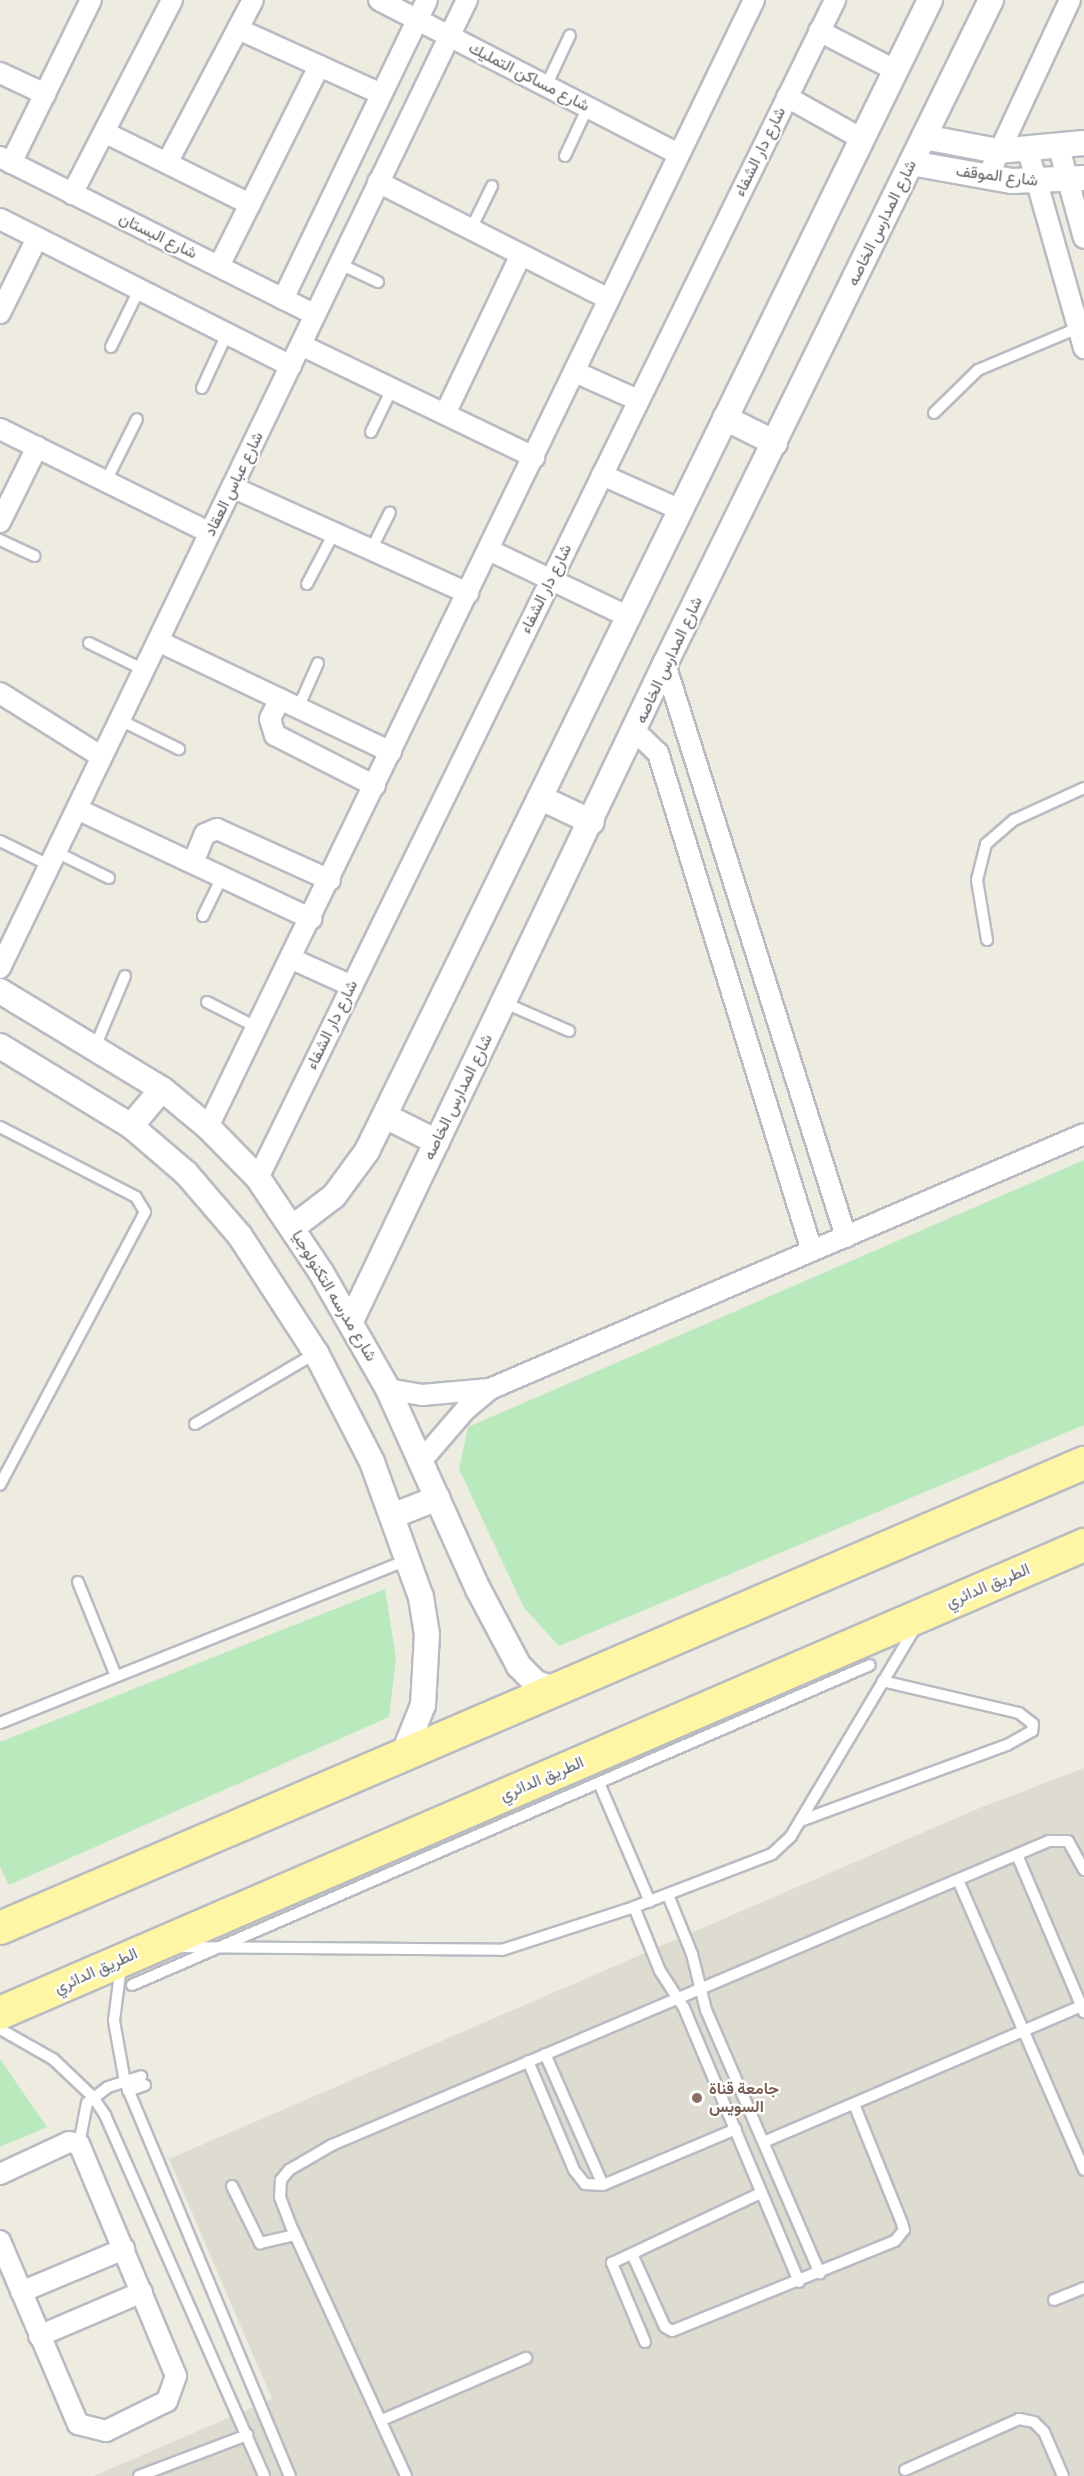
<!DOCTYPE html>
<meta charset="utf-8">
<style>
body{margin:0}
#map{position:relative;width:1084px;height:2476px;overflow:hidden;background:#eeece1;font-family:"Fira Sans Condensed",Vazirmatn,sans-serif}
div>[style]{position:absolute}
.education>*{inset:0;background:#dedcd0}
.green>*{inset:0;background:#bae9bd}
.roads{filter:drop-shadow(2px 0 #b9bbc2) drop-shadow(-2px 0 #b9bbc2) drop-shadow(0 2px #b9bbc2) drop-shadow(0 -2px #b9bbc2)}
.service>*{height:10px;margin:-5px;padding:0 5px;transform-origin:5px;border-radius:5px;background:#fff}
.minor>*{height:20px;margin:-10px;padding:0 10px;transform-origin:10px;border-radius:10px;background:#fff}
.tertiary>*{height:24px;margin:-12px;padding:0 12px;transform-origin:12px;border-radius:12px;background:#fff}
.primary>*{height:32px;margin:-16px;padding:0 16px;transform-origin:16px;border-radius:16px;background:#fff6a5}
.dots>*{width:16px;height:16px;translate:-50% -50%;box-sizing:border-box;border:3px solid #fff;border-radius:50%}
span{translate:-50% -50%;white-space:nowrap;text-align:center;line-height:1.15;-webkit-text-stroke:4.5px #fff;paint-order:stroke}
.street-label{font-size:16px;color:#5a5d64}
.education-label{font-size:16px;color:#785e54;font-weight:700}
.left{translate:0 -50%;text-align:left}
</style>
<div id="map">
<div class="education">
<i style="clip-path:polygon(1084px 1768px,1084px 2476px,94px 2476px,272px 2399px,169px 2159px,977px 1809px)"></i>
</div>
<div class="green">
<i style="clip-path:polygon(1084px 1160px,1084px 1425px,559px 1646px,524px 1608px,459px 1469px,468px 1427px)"></i>
<i style="clip-path:polygon(385px 1589px,396px 1658px,389px 1717px,9px 1885px,0 1867px,0 1742px)"></i>
<i style="clip-path:polygon(0 2059px,47px 2127px,0 2147px)"></i>
</div>
<div class="roads">
<div class="service">
<i style="left:546px;top:86px;width:56px;rotate:-64.8deg"></i>
<i style="left:565px;top:156px;width:54px;rotate:-64.9deg"></i>
<i style="left:470px;top:231px;width:50px;rotate:-63.9deg"></i>
<i style="left:340px;top:264px;width:42px;rotate:25.3deg"></i>
<i style="left:111px;top:347px;width:64px;rotate:-63.8deg"></i>
<i style="left:202px;top:388px;width:60px;rotate:-65.2deg"></i>
<i style="left:934px;top:413px;width:62px;rotate:-44.3deg"></i>
<i style="left:978px;top:370px;width:108px;rotate:-22.8deg"></i>
<i style="left:371px;top:432px;width:48px;rotate:-64deg"></i>
<i style="left:106px;top:481px;width:69px;rotate:-63.4deg"></i>
<i style="left:0;top:540px;width:38px;rotate:25deg"></i>
<i style="left:371px;top:550px;width:42px;rotate:-63.4deg"></i>
<i style="left:307px;top:584px;width:58px;rotate:-62.1deg"></i>
<i style="left:89px;top:643px;width:61px;rotate:26.1deg"></i>
<i style="left:298px;top:708px;width:49px;rotate:-66deg"></i>
<i style="left:120px;top:720px;width:66px;rotate:26.2deg"></i>
<i style="left:0;top:841px;width:55px;rotate:26.1deg"></i>
<i style="left:56px;top:852px;width:59px;rotate:26.1deg"></i>
<i style="left:203px;top:916px;width:43px;rotate:-64deg"></i>
<i style="left:987px;top:940px;width:61px;rotate:-99.5deg"></i>
<i style="left:977px;top:880px;width:37px;rotate:-76deg"></i>
<i style="left:986px;top:844px;width:37px;rotate:-41deg"></i>
<i style="left:1014px;top:820px;width:77px;rotate:-24.6deg"></i>
<i style="left:207px;top:1002px;width:57px;rotate:27deg"></i>
<i style="left:505px;top:1003px;width:70px;rotate:23.6deg"></i>
<i style="left:95px;top:1047px;width:77px;rotate:-67.1deg"></i>
<i style="left:0;top:1127px;width:153px;rotate:27.2deg"></i>
<i style="left:136px;top:1197px;width:17px;rotate:59deg"></i>
<i style="left:145px;top:1212px;width:309px;rotate:118deg"></i>
<i style="left:195px;top:1424px;width:140px;rotate:-30.4deg"></i>
<i style="left:78px;top:1582px;width:101px;rotate:68deg"></i>
<i style="left:0;top:1723px;width:439px;rotate:-21.8deg"></i>
<i style="left:599px;top:1783px;width:129px;rotate:66.8deg"></i>
<i style="left:800px;top:1821px;width:221px;rotate:-20.2deg"></i>
<i style="left:1007px;top:1745px;width:29px;rotate:-29deg"></i>
<i style="left:1032px;top:1731px;width:7px;rotate:-82deg"></i>
<i style="left:1033px;top:1724px;width:18px;rotate:-142deg"></i>
<i style="left:1019px;top:1713px;width:140px;rotate:-166.8deg"></i>
<i style="left:1017px;top:1855px;width:171px;rotate:66.9deg"></i>
<i style="left:958px;top:1880px;width:316px;rotate:66.5deg"></i>
<i style="left:668px;top:1895px;width:64px;rotate:67.9deg"></i>
<i style="left:692px;top:1954px;width:58px;rotate:76deg"></i>
<i style="left:706px;top:2010px;width:287px;rotate:66.6deg"></i>
<i style="left:634px;top:1907px;width:69px;rotate:67.9deg"></i>
<i style="left:660px;top:1971px;width:44px;rotate:57deg"></i>
<i style="left:684px;top:2008px;width:297px;rotate:67.2deg"></i>
<i style="left:178px;top:1947px;width:324px;rotate:0.5deg"></i>
<i style="left:502px;top:1950px;width:139px;rotate:-18deg"></i>
<i style="left:634px;top:1907px;width:148px;rotate:-21deg"></i>
<i style="left:772px;top:1854px;width:26px;rotate:-43deg"></i>
<i style="left:791px;top:1836px;width:244px;rotate:-59.2deg"></i>
<i style="left:121px;top:1966px;width:55px;rotate:97.3deg"></i>
<i style="left:114px;top:2021px;width:62px;rotate:79.8deg"></i>
<i style="left:125px;top:2082px;width:427px;rotate:67.3deg"></i>
<i style="left:132px;top:1985px;width:804px;rotate:-23.44deg"></i>
<i style="left:0;top:2029px;width:61px;rotate:29.5deg"></i>
<i style="left:53px;top:2059px;width:55px;rotate:43.5deg"></i>
<i style="left:93px;top:2097px;width:22px;rotate:56deg"></i>
<i style="left:105px;top:2115px;width:394px;rotate:66.2deg"></i>
<i style="left:545px;top:2054px;width:143px;rotate:66.1deg"></i>
<i style="left:528px;top:2061px;width:118px;rotate:67.1deg"></i>
<i style="left:574px;top:2170px;width:18px;rotate:52deg"></i>
<i style="left:585px;top:2184px;width:18px;rotate:3deg"></i>
<i style="left:603px;top:2185px;width:144px;rotate:-22.8deg"></i>
<i style="left:128px;top:2091px;width:18px;rotate:-19deg"></i>
<i style="left:764px;top:2142px;width:348px;rotate:-23.2deg"></i>
<i style="left:79px;top:2144px;width:42px;rotate:-79deg"></i>
<i style="left:87px;top:2103px;width:26px;rotate:-37deg"></i>
<i style="left:108px;top:2087px;width:35px;rotate:-18deg"></i>
<i style="left:232px;top:2186px;width:64px;rotate:63.8deg"></i>
<i style="left:260px;top:2243px;width:36px;rotate:-13deg"></i>
<i style="left:632px;top:2254px;width:80px;rotate:65.7deg"></i>
<i style="left:665px;top:2327px;width:8px;rotate:30deg"></i>
<i style="left:672px;top:2331px;width:240px;rotate:-22deg"></i>
<i style="left:895px;top:2241px;width:14px;rotate:-51deg"></i>
<i style="left:904px;top:2230px;width:7px;rotate:-106deg"></i>
<i style="left:902px;top:2223px;width:128px;rotate:-112deg"></i>
<i style="left:1054px;top:2300px;width:32px;rotate:-22deg"></i>
<i style="left:645px;top:2342px;width:86px;rotate:-112.7deg"></i>
<i style="left:612px;top:2263px;width:165px;rotate:-25.2deg"></i>
<i style="left:382px;top:2420px;width:157px;rotate:-23.3deg"></i>
<i style="left:905px;top:2470px;width:125px;rotate:-24.1deg"></i>
<i style="left:1019px;top:2419px;width:15px;rotate:11deg"></i>
<i style="left:1034px;top:2422px;width:14px;rotate:45deg"></i>
<i style="left:1044px;top:2432px;width:48px;rotate:66.6deg"></i>
<i style="left:139px;top:2476px;width:116px;rotate:-20.8deg"></i>
<i style="left:406px;top:2476px;width:275px;rotate:-114.7deg"></i>
<i style="left:291px;top:2226px;width:31px;rotate:-111deg"></i>
<i style="left:280px;top:2197px;width:17px;rotate:-87deg"></i>
<i style="left:281px;top:2180px;width:13px;rotate:-51deg"></i>
<i style="left:289px;top:2170px;width:50px;rotate:-30.2deg"></i>
<i style="left:332px;top:2145px;width:779px;rotate:-22.98deg"></i>
<i style="left:1049px;top:1841px;width:19px"></i>
<i style="left:1068px;top:1841px;width:33px;rotate:61deg"></i>
</div>
<div class="minor">
<i style="left:379px;top:0;width:337px;rotate:27.2deg"></i>
<i style="left:238px;top:29px;width:157px;rotate:24.4deg"></i>
<i style="left:819px;top:31px;width:85px;rotate:27.2deg"></i>
<i style="left:0;top:73px;width:50px;rotate:25deg"></i>
<i style="left:787px;top:97px;width:86px;rotate:29.2deg"></i>
<i style="left:104px;top:132px;width:163px;rotate:26.3deg"></i>
<i style="left:1059px;top:148px;width:93px;rotate:74.5deg"></i>
<i style="left:1028px;top:151px;width:205px;rotate:74.1deg"></i>
<i style="left:0;top:157px;width:352px;rotate:26.6deg"></i>
<i style="left:11px;top:163px;width:182px;rotate:-63.9deg"></i>
<i style="left:167px;top:163px;width:184px;rotate:-62.2deg"></i>
<i style="left:987px;top:178px;width:196px;rotate:-65deg"></i>
<i style="left:378px;top:182px;width:259px;rotate:26.9deg"></i>
<i style="left:72px;top:194px;width:218px;rotate:-62.7deg"></i>
<i style="left:0;top:219px;width:326px;rotate:26.8deg"></i>
<i style="left:219px;top:266px;width:224px;rotate:-63.4deg"></i>
<i style="left:283px;top:299px;width:332px;rotate:-64.3deg"></i>
<i style="left:0;top:313px;width:84px;rotate:-63.7deg"></i>
<i style="left:301px;top:345px;width:259px;rotate:25.7deg"></i>
<i style="left:575px;top:372px;width:69px;rotate:24deg"></i>
<i style="left:445px;top:414px;width:174px;rotate:-64.5deg"></i>
<i style="left:0;top:429px;width:234px;rotate:26.3deg"></i>
<i style="left:602px;top:475px;width:86px;rotate:23.9deg"></i>
<i style="left:232px;top:487px;width:259px;rotate:24.2deg"></i>
<i style="left:0;top:522px;width:84px;rotate:-63.7deg"></i>
<i style="left:489px;top:550px;width:155px;rotate:25.6deg"></i>
<i style="left:158px;top:641px;width:258px;rotate:25.5deg"></i>
<i style="left:665px;top:664px;width:601px;rotate:72.47deg"></i>
<i style="left:0;top:693px;width:120px;rotate:32.1deg"></i>
<i style="left:280px;top:699px;width:22px;rotate:117deg"></i>
<i style="left:270px;top:719px;width:17px;rotate:73deg"></i>
<i style="left:275px;top:735px;width:112px;rotate:27deg"></i>
<i style="left:636px;top:732px;width:30px;rotate:44deg"></i>
<i style="left:658px;top:753px;width:521px;rotate:72.82deg"></i>
<i style="left:77px;top:809px;width:259px;rotate:25.1deg"></i>
<i style="left:193px;top:863px;width:31px;rotate:-68deg"></i>
<i style="left:205px;top:834px;width:13px;rotate:-23deg"></i>
<i style="left:217px;top:829px;width:124px;rotate:24.3deg"></i>
<i style="left:292px;top:959px;width:66px;rotate:24.2deg"></i>
<i style="left:0;top:968px;width:1075px;rotate:-64.25deg"></i>
<i style="left:208px;top:1127px;width:1252px;rotate:-64.15deg"></i>
<i style="left:258px;top:1178px;width:1312px;rotate:-63.9deg"></i>
<i style="left:388px;top:1389px;width:35px;rotate:10deg"></i>
<i style="left:422px;top:1395px;width:68px;rotate:-5deg"></i>
<i style="left:490px;top:1389px;width:646px;rotate:-23.23deg"></i>
<i style="left:422px;top:1460px;width:66px;rotate:-49.3deg"></i>
<i style="left:465px;top:1410px;width:33px;rotate:-40deg"></i>
<i style="left:0;top:2174px;width:76px;rotate:-24.9deg"></i>
<i style="left:69px;top:2142px;width:10px;rotate:11deg"></i>
<i style="left:79px;top:2144px;width:251px;rotate:67.3deg"></i>
<i style="left:176px;top:2376px;width:27px;rotate:110deg"></i>
<i style="left:167px;top:2401px;width:68px;rotate:153.8deg"></i>
<i style="left:106px;top:2431px;width:29px;rotate:-166deg"></i>
<i style="left:78px;top:2424px;width:199px;rotate:-113.1deg"></i>
<i style="left:21px;top:2292px;width:112px;rotate:-22.7deg"></i>
<i style="left:39px;top:2336px;width:112px;rotate:-23.1deg"></i>
</div>
<div class="tertiary">
<i style="left:924px;top:137px;width:75px;rotate:10.7deg"></i>
<i style="left:998px;top:151px;width:86px;rotate:-5.3deg"></i>
<i style="left:911px;top:163px;width:103px;rotate:10.1deg"></i>
<i style="left:1012px;top:181px;width:72px;rotate:-2.4deg"></i>
<i style="left:725px;top:418px;width:56px;rotate:26.6deg"></i>
<i style="left:541px;top:798px;width:56px;rotate:25.2deg"></i>
<i style="left:0;top:991px;width:189px;rotate:31.2deg"></i>
<i style="left:162px;top:1089px;width:60px;rotate:39.6deg"></i>
<i style="left:208px;top:1127px;width:71px;rotate:45.6deg"></i>
<i style="left:258px;top:1178px;width:113px;rotate:56.2deg"></i>
<i style="left:321px;top:1272px;width:135px;rotate:60.2deg"></i>
<i style="left:388px;top:1389px;width:219px;rotate:65.8deg"></i>
<i style="left:478px;top:1589px;width:87px;rotate:62deg"></i>
<i style="left:519px;top:1666px;width:24px;rotate:45deg"></i>
<i style="left:536px;top:1683px;width:22px;rotate:18deg"></i>
<i style="left:0;top:1046px;width:153px;rotate:31.4deg"></i>
<i style="left:131px;top:1126px;width:72px;rotate:40.5deg"></i>
<i style="left:186px;top:1173px;width:83px;rotate:49.4deg"></i>
<i style="left:240px;top:1236px;width:140px;rotate:57deg"></i>
<i style="left:316px;top:1353px;width:123px;rotate:62.8deg"></i>
<i style="left:372px;top:1462px;width:144px;rotate:70.1deg"></i>
<i style="left:421px;top:1597px;width:37px;rotate:81deg"></i>
<i style="left:427px;top:1634px;width:71px;rotate:93.2deg"></i>
<i style="left:423px;top:1705px;width:54px;rotate:111.8deg"></i>
<i style="left:385px;top:1116px;width:58px;rotate:26.6deg"></i>
<i style="left:131px;top:1126px;width:48px;rotate:-50deg"></i>
<i style="left:292px;top:1228px;width:53px;rotate:-37.3deg"></i>
<i style="left:334px;top:1196px;width:56px;rotate:-53.7deg"></i>
<i style="left:367px;top:1151px;width:1281px;rotate:-63.93deg"></i>
<i style="left:351px;top:1321px;width:728px;rotate:-64.46deg"></i>
<i style="left:665px;top:664px;width:740px;rotate:-63.85deg"></i>
<i style="left:392px;top:1516px;width:49px;rotate:-21.4deg"></i>
</div>
<div class="primary">
<i style="left:0;top:1928px;width:1180px;rotate:-23.22deg"></i>
<i style="left:0;top:2013px;width:1181px;rotate:-23.35deg"></i>
</div>
</div>
<div class="dots">
<i style="left:697px;top:2098px;background:#8d6e63"></i>
</div>
<div class="street-label">
<span style="left:529px;top:77px;rotate:27deg">شارع مساكن التمليك</span>
<span style="left:760px;top:152px;rotate:-64deg">شارع دار الشفاء</span>
<span style="left:997px;top:176px;rotate:7deg">شارع الموقف</span>
<span style="left:882px;top:223px;rotate:-64deg">شارع المدارس الخاصه</span>
<span style="left:158px;top:236px;rotate:26deg">شارع البستان</span>
<span style="left:234px;top:484px;rotate:-64deg">شارع عباس العقاد</span>
<span style="left:546px;top:589px;rotate:-64deg">شارع دار الشفاء</span>
<span style="left:669px;top:660px;rotate:-65deg">شارع المدارس الخاصه</span>
<span style="left:332px;top:1025px;rotate:-64deg">شارع دار الشفاء</span>
<span style="left:458px;top:1097px;rotate:-64deg">شارع المدارس الخاصه</span>
<span style="left:334px;top:1296px;rotate:59deg">شارع مدرسه التكنولوجيا</span>
<span style="left:988px;top:1586px;rotate:-23deg">الطريق الدائري</span>
<span style="left:542px;top:1779px;rotate:-23deg">الطريق الدائري</span>
<span style="left:96px;top:1971px;rotate:-24deg">الطريق الدائري</span>
</div>
<div class="education-label">
<span class="left" style="left:709px;top:2098px">جامعة قناة<br>السويس</span>
</div>
</div>
